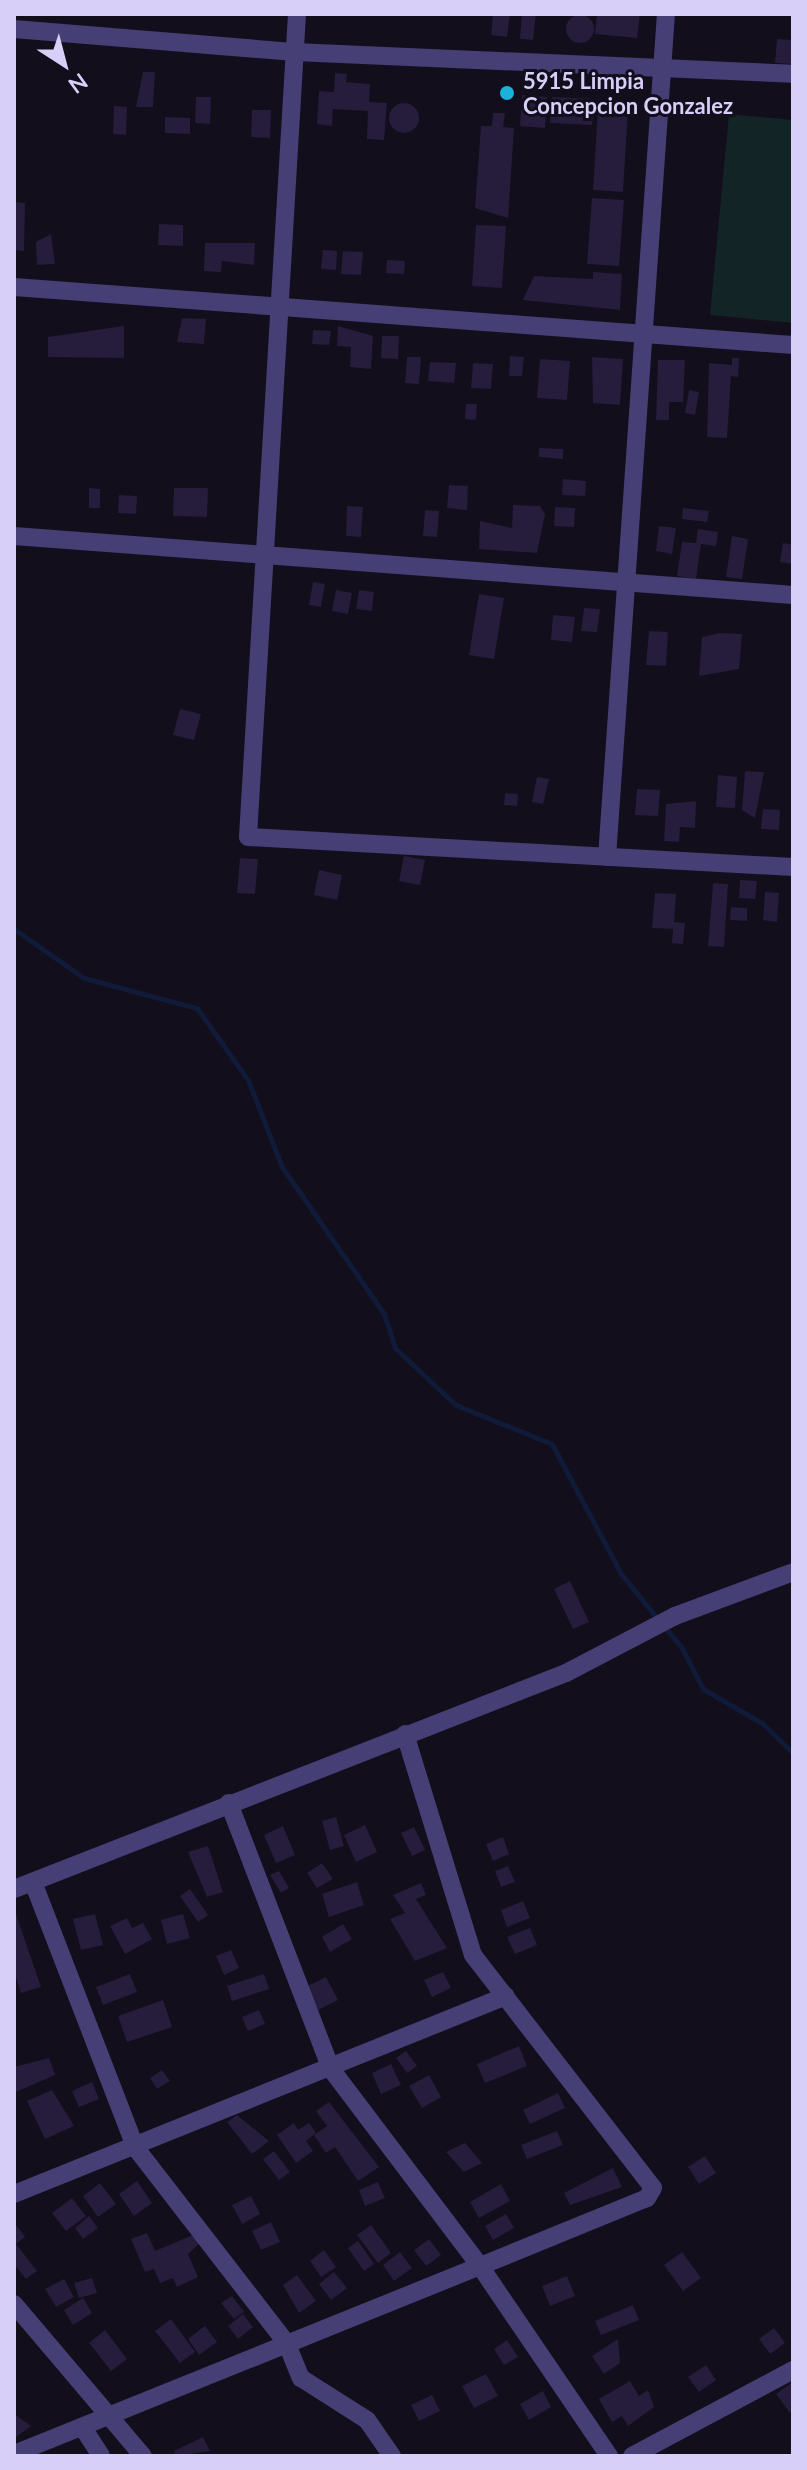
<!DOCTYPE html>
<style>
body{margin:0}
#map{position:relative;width:807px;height:2470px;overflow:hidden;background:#120e1c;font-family:Lato,sans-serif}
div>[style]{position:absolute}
.green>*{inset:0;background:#122425}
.stream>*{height:5px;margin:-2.5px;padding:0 2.5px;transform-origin:2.5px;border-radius:2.5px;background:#101b39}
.building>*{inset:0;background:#261c3b}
.round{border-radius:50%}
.minor>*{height:18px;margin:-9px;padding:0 9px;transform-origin:9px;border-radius:9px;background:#463f75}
.dots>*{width:22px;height:22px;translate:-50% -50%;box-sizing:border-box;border:4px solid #120e1c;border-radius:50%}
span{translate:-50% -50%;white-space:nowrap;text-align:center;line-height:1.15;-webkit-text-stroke:6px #120e1c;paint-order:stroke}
.poi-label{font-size:22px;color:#d8cff9;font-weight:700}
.left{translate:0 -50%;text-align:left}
.frame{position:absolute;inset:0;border:16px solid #d8cff9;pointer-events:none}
.north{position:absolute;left:24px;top:24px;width:80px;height:80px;-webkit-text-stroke:6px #120e1c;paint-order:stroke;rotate:144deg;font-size:22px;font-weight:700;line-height:32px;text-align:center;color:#d8cff9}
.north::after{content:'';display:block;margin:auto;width:28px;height:36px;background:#d8cff9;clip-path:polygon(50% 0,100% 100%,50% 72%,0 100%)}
</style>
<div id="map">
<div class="green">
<i style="clip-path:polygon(729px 114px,793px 120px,793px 323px,710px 315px)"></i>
</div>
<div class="stream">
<i style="left:14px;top:929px;width:85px;rotate:35deg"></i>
<i style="left:84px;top:978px;width:117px;rotate:14.9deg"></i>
<i style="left:197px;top:1008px;width:88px;rotate:54.7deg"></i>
<i style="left:248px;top:1080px;width:93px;rotate:68.7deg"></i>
<i style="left:282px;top:1167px;width:179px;rotate:55.2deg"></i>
<i style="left:384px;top:1314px;width:36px;rotate:72deg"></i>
<i style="left:395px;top:1348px;width:83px;rotate:43.1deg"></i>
<i style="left:456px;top:1405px;width:104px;rotate:22.1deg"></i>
<i style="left:552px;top:1444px;width:147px;rotate:62deg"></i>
<i style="left:621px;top:1574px;width:96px;rotate:50.5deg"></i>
<i style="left:682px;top:1648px;width:46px;rotate:62.9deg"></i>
<i style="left:703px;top:1689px;width:68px;rotate:30deg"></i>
<i style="left:762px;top:1723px;width:43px;rotate:44.1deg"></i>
</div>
<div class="building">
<i style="clip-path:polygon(493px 14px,510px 14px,507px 37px,491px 35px)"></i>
<i style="clip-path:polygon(522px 14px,536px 14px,533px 40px,520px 39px)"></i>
<i style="clip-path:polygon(597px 14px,640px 14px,637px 38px,595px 34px)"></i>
<i class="round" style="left:566px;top:15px;width:28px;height:28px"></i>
<i style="clip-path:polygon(777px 39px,793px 40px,791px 64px,775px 63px)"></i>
<i style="clip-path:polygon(143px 72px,155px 72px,153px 107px,136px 107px)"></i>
<i style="clip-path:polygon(335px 73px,347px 74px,346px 82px,370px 84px,369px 102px,387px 103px,384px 140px,367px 139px,368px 111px,333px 109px,332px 126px,317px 124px,319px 91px,334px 92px)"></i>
<i style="clip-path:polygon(522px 95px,547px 97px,545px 128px,520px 126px)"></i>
<i style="clip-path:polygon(196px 97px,211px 97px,210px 124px,195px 123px)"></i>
<i style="clip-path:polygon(552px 97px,594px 99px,592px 125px,550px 123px)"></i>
<i class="round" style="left:389px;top:103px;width:30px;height:30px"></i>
<i style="clip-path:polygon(114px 106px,127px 107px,126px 135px,113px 134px)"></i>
<i style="clip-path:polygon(598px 108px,628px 110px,623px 192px,593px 190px)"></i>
<i style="clip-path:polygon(252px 110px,271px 110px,270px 138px,251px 137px)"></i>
<i style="clip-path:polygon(493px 113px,505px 113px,503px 127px,514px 128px,508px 218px,475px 208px,481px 126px,492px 126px)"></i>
<i style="clip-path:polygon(165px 117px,190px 118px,190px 134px,165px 133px)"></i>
<i style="clip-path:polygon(592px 198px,624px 200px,619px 266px,587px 264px)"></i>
<i style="clip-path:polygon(14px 202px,25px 203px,24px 251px,14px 250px)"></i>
<i style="clip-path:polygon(159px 224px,183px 225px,183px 246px,158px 245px)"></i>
<i style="clip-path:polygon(476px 225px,506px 226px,502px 288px,472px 286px)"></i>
<i style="clip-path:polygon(51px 234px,55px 264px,37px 265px,36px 242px)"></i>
<i style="clip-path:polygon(205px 243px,255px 243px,254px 265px,222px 261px,221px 272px,204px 271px)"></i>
<i style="clip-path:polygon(323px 250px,337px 251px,336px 270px,321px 269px)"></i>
<i style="clip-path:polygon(343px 251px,363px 252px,361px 275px,341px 274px)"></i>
<i style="clip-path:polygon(387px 260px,405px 261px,404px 274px,386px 273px)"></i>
<i style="clip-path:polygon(593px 272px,622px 274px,620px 310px,523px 300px,534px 276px,593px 279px)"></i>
<i style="clip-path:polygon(182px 318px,206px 319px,204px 344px,177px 342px)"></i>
<i style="clip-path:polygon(124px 326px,124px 358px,48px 357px,48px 337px)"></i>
<i style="clip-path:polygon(338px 326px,373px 336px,371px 369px,350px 367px,351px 347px,337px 346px)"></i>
<i style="clip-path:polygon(313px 330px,331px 331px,329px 345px,312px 344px)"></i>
<i style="clip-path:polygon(382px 336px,399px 336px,398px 359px,381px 358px)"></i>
<i style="clip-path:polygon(510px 356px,524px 357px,522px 376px,509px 376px)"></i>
<i style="clip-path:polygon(407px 357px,421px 357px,419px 384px,405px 383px)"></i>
<i style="clip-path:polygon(592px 357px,623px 359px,620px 405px,593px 403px)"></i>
<i style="clip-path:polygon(732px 358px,739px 358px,738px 377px,731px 376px,727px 438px,707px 437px,709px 363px,732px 365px)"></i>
<i style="clip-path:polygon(540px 359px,570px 361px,567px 400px,537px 398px)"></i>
<i style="clip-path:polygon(658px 360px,685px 360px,683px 402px,669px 402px,669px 420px,656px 420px)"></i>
<i style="clip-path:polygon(430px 362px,456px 363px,454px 383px,428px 381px)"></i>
<i style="clip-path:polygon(473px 363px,493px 364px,491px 389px,471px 388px)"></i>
<i style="clip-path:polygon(689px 390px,699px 392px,695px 415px,685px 413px)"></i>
<i style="clip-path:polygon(466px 404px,477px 404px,476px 420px,465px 419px)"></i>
<i style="clip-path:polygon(539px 448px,563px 449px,563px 459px,539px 457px)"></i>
<i style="clip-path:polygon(563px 479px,586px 481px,585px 496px,562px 495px)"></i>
<i style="clip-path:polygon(449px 485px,468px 486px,467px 510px,447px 508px)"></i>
<i style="clip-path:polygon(89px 488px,100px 489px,100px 508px,89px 508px)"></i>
<i style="clip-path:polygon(174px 488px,208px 488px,207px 517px,173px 516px)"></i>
<i style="clip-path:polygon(119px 495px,137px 496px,136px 514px,118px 513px)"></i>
<i style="clip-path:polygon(513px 505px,540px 506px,545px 514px,537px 553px,479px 549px,480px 521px,512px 528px)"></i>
<i style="clip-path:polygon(347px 506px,363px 507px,361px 537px,346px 536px)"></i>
<i style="clip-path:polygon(555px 507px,575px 508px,574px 527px,554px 526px)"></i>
<i style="clip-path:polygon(683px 508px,709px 511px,707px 522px,682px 519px)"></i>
<i style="clip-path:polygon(425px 510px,439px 511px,437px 537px,423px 536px)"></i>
<i style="clip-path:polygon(659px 526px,676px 528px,672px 554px,656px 551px)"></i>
<i style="clip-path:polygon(698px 529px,718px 532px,716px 546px,701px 544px,696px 579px,677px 576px,682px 542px,696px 543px)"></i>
<i style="clip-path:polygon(732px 536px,748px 539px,742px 579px,726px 577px)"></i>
<i style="clip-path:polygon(783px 543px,793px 545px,793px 564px,780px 562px)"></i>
<i style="clip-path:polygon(313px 582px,325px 584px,321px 607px,309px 605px)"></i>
<i style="clip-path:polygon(336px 590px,352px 593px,348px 614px,332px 611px)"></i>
<i style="clip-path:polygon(359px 590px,374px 592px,372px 611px,356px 609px)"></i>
<i style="clip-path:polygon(479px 594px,504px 598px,494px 659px,469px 655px)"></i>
<i style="clip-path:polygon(584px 608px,600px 609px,597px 632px,581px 631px)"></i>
<i style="clip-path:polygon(553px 615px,575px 617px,572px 642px,551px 640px)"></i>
<i style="clip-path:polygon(649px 631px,668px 632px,666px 666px,646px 665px)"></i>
<i style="clip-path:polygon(720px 633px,742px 634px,739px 669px,699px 676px,702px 637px)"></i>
<i style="clip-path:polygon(180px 709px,201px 714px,194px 740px,173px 735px)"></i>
<i style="clip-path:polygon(745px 771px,764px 772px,755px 818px,742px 810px)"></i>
<i style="clip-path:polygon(718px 775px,737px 777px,735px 808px,716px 807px)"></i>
<i style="clip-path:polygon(537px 777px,549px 779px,543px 804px,532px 802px)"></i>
<i style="clip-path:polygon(637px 789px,660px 790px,658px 816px,635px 815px)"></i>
<i style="clip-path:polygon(505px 793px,518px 794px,517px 806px,504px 805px)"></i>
<i style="clip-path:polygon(696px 801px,695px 828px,680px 827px,679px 842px,664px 841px,666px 804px)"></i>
<i style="clip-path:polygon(763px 809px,780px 810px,779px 830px,761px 829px)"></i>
<i style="clip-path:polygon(404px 856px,425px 860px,420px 885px,399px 881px)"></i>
<i style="clip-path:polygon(240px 858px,258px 859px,255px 894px,237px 893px)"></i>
<i style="clip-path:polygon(319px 870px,342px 875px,337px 900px,314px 895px)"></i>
<i style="clip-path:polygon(740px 880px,757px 881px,755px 899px,739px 898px)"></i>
<i style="clip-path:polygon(713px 883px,728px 884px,724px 947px,708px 946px)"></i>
<i style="clip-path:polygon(765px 892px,779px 893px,777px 922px,763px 920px)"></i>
<i style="clip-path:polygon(655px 893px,676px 894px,674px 922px,685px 923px,683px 944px,672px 943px,673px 929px,652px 928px)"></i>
<i style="clip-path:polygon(731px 907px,747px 908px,747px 921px,730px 920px)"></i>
<i style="clip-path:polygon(570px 1581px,589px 1622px,573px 1629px,554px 1589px)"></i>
<i style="clip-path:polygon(336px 1817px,344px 1846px,330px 1850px,322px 1821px)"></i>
<i style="clip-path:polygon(365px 1825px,377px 1852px,356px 1862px,344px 1835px)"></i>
<i style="clip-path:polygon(283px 1826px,295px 1855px,276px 1863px,264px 1835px)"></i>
<i style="clip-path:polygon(414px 1827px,425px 1850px,412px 1856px,401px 1833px)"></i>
<i style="clip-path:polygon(503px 1837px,509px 1854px,493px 1861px,486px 1844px)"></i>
<i style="clip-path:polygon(208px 1846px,223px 1892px,207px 1897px,188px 1852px)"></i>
<i style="clip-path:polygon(322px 1863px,333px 1879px,317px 1888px,307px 1873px)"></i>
<i style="clip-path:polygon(508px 1866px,515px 1882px,501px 1887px,495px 1871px)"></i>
<i style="clip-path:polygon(279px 1871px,289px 1888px,281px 1893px,270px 1875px)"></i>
<i style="clip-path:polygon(357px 1882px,364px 1905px,329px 1917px,322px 1894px)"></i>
<i style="clip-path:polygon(421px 1883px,426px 1895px,416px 1899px,447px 1948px,415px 1961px,390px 1919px,405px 1913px,393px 1895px)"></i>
<i style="clip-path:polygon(190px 1889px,208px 1915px,198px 1922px,180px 1896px)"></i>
<i style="clip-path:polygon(523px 1901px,530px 1918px,507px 1927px,501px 1910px)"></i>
<i style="clip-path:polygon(16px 1914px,41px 1987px,21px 1993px,14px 1971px)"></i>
<i style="clip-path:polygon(95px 1914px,103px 1945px,81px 1950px,73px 1919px)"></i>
<i style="clip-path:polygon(183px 1914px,190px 1938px,167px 1944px,161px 1920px)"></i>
<i style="clip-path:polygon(127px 1918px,132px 1928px,143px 1923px,152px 1939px,125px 1954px,110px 1926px)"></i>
<i style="clip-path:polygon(343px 1924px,352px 1939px,330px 1952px,322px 1937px)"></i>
<i style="clip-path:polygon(530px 1928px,537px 1945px,515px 1954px,507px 1937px)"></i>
<i style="clip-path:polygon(231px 1950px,239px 1968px,224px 1975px,216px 1956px)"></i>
<i style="clip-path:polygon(443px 1972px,451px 1988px,432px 1997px,424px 1980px)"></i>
<i style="clip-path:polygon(130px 1974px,137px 1992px,103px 2005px,96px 1987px)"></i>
<i style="clip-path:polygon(264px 1974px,269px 1989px,232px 2001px,227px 1986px)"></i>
<i style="clip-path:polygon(326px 1977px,338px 2000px,316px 2011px,304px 1988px)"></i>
<i style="clip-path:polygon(163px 2000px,172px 2027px,127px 2042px,118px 2016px)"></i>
<i style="clip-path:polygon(259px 2010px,265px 2024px,248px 2031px,242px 2017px)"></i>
<i style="clip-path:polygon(519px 2046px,527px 2066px,485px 2083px,477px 2064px)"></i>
<i style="clip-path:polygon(406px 2051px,417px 2066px,407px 2073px,396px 2058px)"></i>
<i style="clip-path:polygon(49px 2058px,55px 2075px,16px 2092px,14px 2067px)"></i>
<i style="clip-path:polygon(391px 2064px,401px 2085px,381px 2094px,372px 2073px)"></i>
<i style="clip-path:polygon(162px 2070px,170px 2081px,157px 2089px,150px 2078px)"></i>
<i style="clip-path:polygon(429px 2075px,441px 2097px,422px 2108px,409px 2086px)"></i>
<i style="clip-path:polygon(92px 2082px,99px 2099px,79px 2107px,72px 2091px)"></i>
<i style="clip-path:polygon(52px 2090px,74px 2126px,45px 2139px,27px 2101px)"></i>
<i style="clip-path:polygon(558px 2093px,565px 2108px,530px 2124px,523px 2110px)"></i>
<i style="clip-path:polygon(329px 2102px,379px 2167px,358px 2181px,335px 2147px,326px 2153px,314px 2135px,327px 2126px,316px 2111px)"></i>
<i style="clip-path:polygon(237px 2115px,269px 2141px,252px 2154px,227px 2122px)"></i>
<i style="clip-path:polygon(294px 2123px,298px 2130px,309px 2123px,316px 2133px,306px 2141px,313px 2151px,296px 2163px,277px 2135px)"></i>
<i style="clip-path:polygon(557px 2131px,563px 2145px,527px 2159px,521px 2145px)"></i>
<i style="clip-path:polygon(465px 2143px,482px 2163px,464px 2172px,446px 2152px)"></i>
<i style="clip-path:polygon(274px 2151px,290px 2172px,279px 2180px,263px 2159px)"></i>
<i style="clip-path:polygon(705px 2156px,716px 2173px,699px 2184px,688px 2167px)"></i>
<i style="clip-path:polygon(613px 2168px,622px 2187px,570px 2205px,564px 2193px)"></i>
<i style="clip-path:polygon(137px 2181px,152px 2203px,134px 2216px,119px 2194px)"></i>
<i style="clip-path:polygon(378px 2182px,385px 2198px,365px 2206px,359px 2190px)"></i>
<i style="clip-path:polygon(100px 2183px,116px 2204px,98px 2217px,83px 2196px)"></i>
<i style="clip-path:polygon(501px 2184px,510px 2201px,479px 2218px,470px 2202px)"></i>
<i style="clip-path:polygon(251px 2196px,260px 2214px,242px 2224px,232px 2205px)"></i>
<i style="clip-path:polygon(72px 2198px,86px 2216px,66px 2231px,52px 2213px)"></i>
<i style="clip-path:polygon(506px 2214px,514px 2228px,493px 2240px,485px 2226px)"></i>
<i style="clip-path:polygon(89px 2216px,98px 2228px,83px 2239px,75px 2228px)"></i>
<i style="clip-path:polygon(14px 2222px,25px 2237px,16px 2244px,37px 2271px,26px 2279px,14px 2264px)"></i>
<i style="clip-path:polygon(271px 2222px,280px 2242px,261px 2250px,252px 2231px)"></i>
<i style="clip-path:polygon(371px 2225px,391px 2253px,378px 2263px,357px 2235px)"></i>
<i style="clip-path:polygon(147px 2233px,155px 2251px,195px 2234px,199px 2244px,188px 2254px,198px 2277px,177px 2287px,173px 2278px,160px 2283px,154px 2269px,145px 2272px,131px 2239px)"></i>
<i style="clip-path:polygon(429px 2239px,441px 2255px,426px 2266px,414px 2250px)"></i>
<i style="clip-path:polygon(358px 2241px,374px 2264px,364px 2271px,348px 2248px)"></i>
<i style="clip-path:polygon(324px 2250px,336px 2267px,321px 2277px,310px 2261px)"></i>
<i style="clip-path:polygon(400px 2252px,412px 2268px,394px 2281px,383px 2265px)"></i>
<i style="clip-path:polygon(682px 2252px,701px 2278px,683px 2291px,664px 2265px)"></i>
<i style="clip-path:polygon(334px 2272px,347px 2288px,331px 2300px,319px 2284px)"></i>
<i style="clip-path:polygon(297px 2275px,316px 2301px,299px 2313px,283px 2285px)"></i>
<i style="clip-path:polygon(567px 2276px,575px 2296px,550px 2306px,542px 2286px)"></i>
<i style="clip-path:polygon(92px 2278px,97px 2293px,79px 2298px,74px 2283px)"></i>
<i style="clip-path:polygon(64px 2279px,74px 2297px,56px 2307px,45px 2289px)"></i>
<i style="clip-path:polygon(232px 2296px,244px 2312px,234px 2319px,221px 2303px)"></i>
<i style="clip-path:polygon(83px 2298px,92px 2313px,73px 2325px,64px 2310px)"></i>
<i style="clip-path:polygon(633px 2305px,639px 2320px,601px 2335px,595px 2321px)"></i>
<i style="clip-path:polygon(243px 2314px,253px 2327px,238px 2339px,228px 2326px)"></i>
<i style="clip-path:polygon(171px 2319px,195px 2352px,180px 2363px,155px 2331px)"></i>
<i style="clip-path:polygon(205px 2326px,217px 2342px,199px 2355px,188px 2339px)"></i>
<i style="clip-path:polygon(774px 2328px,785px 2343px,770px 2354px,759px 2339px)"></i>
<i style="clip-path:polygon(105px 2330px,127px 2359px,111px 2371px,89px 2343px)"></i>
<i style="clip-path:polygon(618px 2339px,620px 2363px,604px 2374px,592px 2356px)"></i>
<i style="clip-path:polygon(507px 2340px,518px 2357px,504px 2365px,494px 2349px)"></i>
<i style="clip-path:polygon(706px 2365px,716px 2380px,699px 2392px,688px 2377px)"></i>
<i style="clip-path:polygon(486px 2374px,498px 2396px,474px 2408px,462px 2386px)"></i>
<i style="clip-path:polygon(630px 2381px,639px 2396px,648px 2390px,654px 2407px,628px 2426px,622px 2416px,612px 2422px,599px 2399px)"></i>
<i style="clip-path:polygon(793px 2382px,793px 2411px,790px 2413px,776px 2394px)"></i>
<i style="clip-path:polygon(543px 2391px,551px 2407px,529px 2420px,520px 2404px)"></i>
<i style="clip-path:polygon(432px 2395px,440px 2411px,419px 2421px,411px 2405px)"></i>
<i style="clip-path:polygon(14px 2414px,31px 2426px,16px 2437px,14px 2435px)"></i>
<i style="clip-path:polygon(203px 2437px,210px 2451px,176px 2456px,174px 2451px)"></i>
</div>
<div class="minor">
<i style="left:297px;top:14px;width:824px;rotate:93.41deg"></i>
<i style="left:248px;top:837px;width:546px;rotate:3.15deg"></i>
<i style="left:14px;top:29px;width:282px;rotate:4.7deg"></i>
<i style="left:295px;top:52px;width:498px;rotate:2.5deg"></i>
<i style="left:14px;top:287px;width:781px;rotate:4.26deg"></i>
<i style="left:14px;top:536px;width:781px;rotate:4.33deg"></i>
<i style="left:607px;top:857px;width:845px;rotate:-86deg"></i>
<i style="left:405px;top:1734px;width:231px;rotate:72.9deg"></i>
<i style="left:473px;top:1955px;width:294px;rotate:52.3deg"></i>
<i style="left:653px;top:2188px;width:12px;rotate:121deg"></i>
<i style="left:647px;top:2198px;width:180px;rotate:157.8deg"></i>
<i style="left:480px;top:2266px;width:230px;rotate:55.8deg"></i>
<i style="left:33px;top:1882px;width:284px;rotate:68.9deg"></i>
<i style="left:135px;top:2147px;width:249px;rotate:52.3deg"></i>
<i style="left:287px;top:2344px;width:37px;rotate:68deg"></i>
<i style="left:301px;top:2378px;width:78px;rotate:32.5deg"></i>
<i style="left:367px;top:2420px;width:44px;rotate:55.2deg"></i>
<i style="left:14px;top:1889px;width:593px;rotate:-21.37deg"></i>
<i style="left:566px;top:1673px;width:123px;rotate:-27.6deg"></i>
<i style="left:675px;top:1616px;width:126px;rotate:-20.4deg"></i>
<i style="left:14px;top:2194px;width:530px;rotate:-21.92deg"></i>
<i style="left:14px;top:2304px;width:199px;rotate:49.7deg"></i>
<i style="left:83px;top:2428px;width:33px;rotate:57deg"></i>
<i style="left:14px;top:2454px;width:502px;rotate:-21.97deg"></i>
<i style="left:480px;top:2266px;width:247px;rotate:-127.1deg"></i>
<i style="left:331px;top:2069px;width:285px;rotate:-111deg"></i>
<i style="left:632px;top:2456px;width:183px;rotate:-28.1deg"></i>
</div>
<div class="dots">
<i style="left:507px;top:93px;background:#1bb1d8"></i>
</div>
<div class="poi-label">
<span class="left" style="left:523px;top:93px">5915 Limpia<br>Concepcion Gonzalez</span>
</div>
<div class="frame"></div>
<div class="north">N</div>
</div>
